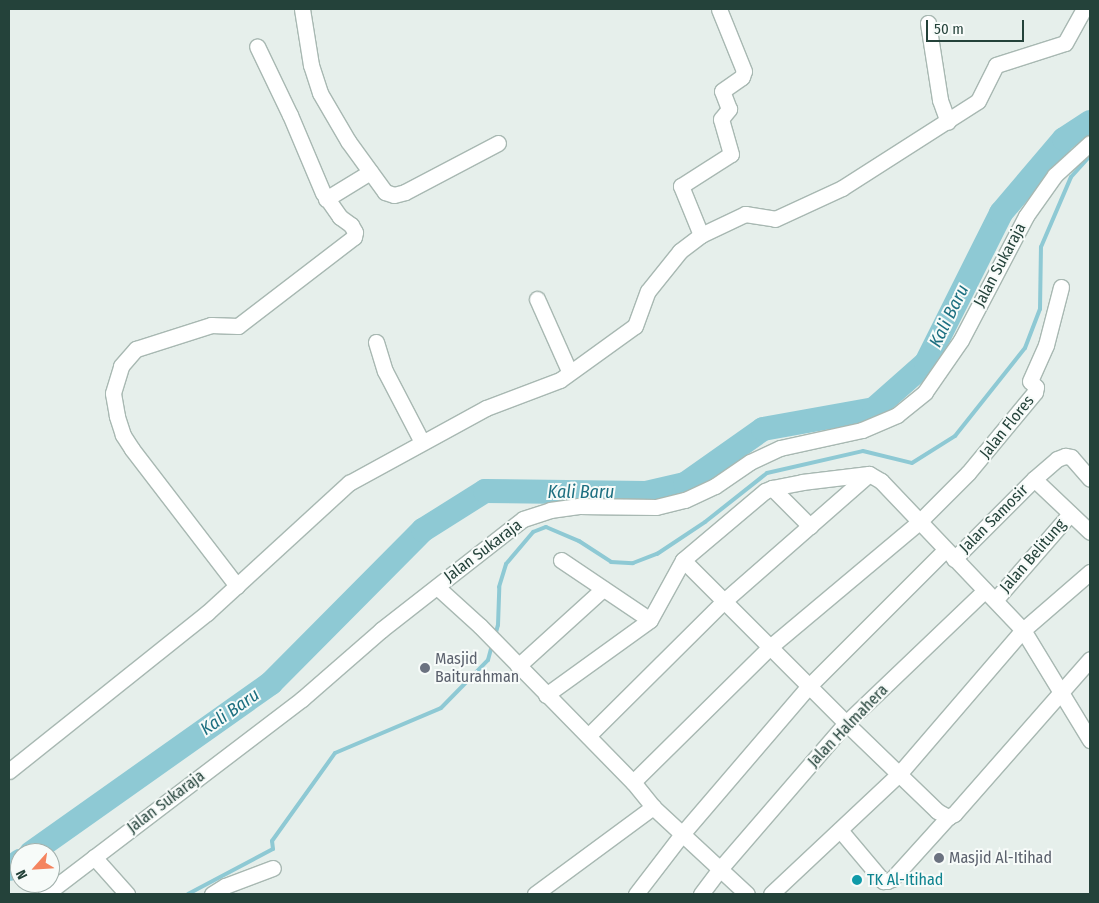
<!DOCTYPE html>
<style>
body{margin:0}
#map{position:relative;width:1099px;height:903px;overflow:hidden;background:#e6efeb;font-family:"Fira Sans Condensed",sans-serif}
div>[style]{position:absolute}
.stream>*{height:4px;margin:-2px;padding:0 2px;transform-origin:2px;border-radius:2px;background:#8ec9d4}
.river>*{height:24px;margin:-12px;padding:0 12px;transform-origin:12px;border-radius:12px;background:#8ec9d4}
.roads{filter:drop-shadow(1px 0 #a8b8b2) drop-shadow(-1px 0 #a8b8b2) drop-shadow(0 1px #a8b8b2) drop-shadow(0 -1px #a8b8b2)}
.minor>*{height:15px;margin:-7.5px;padding:0 7.5px;transform-origin:7.5px;border-radius:7.5px;background:#fff}
.dots>*{width:14px;height:14px;translate:-50% -50%;box-sizing:border-box;border:2px solid #f7fbf9;border-radius:50%}
span{translate:-50% -50%;white-space:nowrap;text-align:center;line-height:1.15;-webkit-text-stroke:4px #f7fbf9;paint-order:stroke}
.street-label{font-size:16px;color:#24423a}
.worship-label{font-size:16px;color:#5b616d}
.left{translate:0 -50%;text-align:left}
.culture-label{font-size:16px;color:#0d838f}
.water-label{font-size:18px;color:#1c6f80;font-style:italic}
.frame{position:absolute;inset:0;border:10px solid #24423a;pointer-events:none}
.north{position:absolute;left:10px;top:843px;width:50px;height:50px;box-sizing:border-box;background:#f7fbf9;border:1px solid #a3b1ad;border-radius:50%;rotate:244deg;font-size:14px;font-weight:700;line-height:20px;text-align:center;color:#24423a}
.north::after{content:'';display:block;margin:auto;width:18px;height:22px;background:#f4845f;clip-path:polygon(50% 0,100% 100%,50% 72%,0 100%)}
.scale{position:absolute;left:926px;top:20px;width:98px;height:22px;box-sizing:border-box;border:2px solid #24423a;border-top:0;padding-left:6px;font-size:15px;line-height:18px;white-space:nowrap;color:#24423a;-webkit-text-stroke:4px #f7fbf9;paint-order:stroke}
</style>
<div id="map">
<div class="stream">
<i style="left:1045px;top:160px;width:14px;rotate:30deg"></i>
<i style="left:495px;top:636px;width:11px;rotate:-75deg"></i>
<i style="left:498px;top:625px;width:38px;rotate:-88deg"></i>
<i style="left:499px;top:587px;width:24px;rotate:-73deg"></i>
<i style="left:506px;top:564px;width:42px;rotate:-49.8deg"></i>
<i style="left:533px;top:532px;width:14px;rotate:-21deg"></i>
<i style="left:546px;top:527px;width:36px;rotate:23deg"></i>
<i style="left:579px;top:541px;width:38px;rotate:33deg"></i>
<i style="left:611px;top:562px;width:22px;rotate:3deg"></i>
<i style="left:633px;top:563px;width:26px;rotate:-21deg"></i>
<i style="left:657px;top:554px;width:58px;rotate:-33.7deg"></i>
<i style="left:705px;top:522px;width:79px;rotate:-38.3deg"></i>
<i style="left:767px;top:473px;width:98px;rotate:-12.9deg"></i>
<i style="left:863px;top:451px;width:50px;rotate:13.8deg"></i>
<i style="left:912px;top:463px;width:51px;rotate:-32.1deg"></i>
<i style="left:955px;top:436px;width:112px;rotate:-51.5deg"></i>
<i style="left:1025px;top:348px;width:42px;rotate:-69deg"></i>
<i style="left:1040px;top:309px;width:62px;rotate:-89.1deg"></i>
<i style="left:1041px;top:247px;width:76px;rotate:-66.8deg"></i>
<i style="left:1071px;top:177px;width:28px;rotate:-48deg"></i>
<i style="left:188px;top:894px;width:96px;rotate:-27.9deg"></i>
<i style="left:273px;top:849px;width:8px;rotate:-97deg"></i>
<i style="left:272px;top:841px;width:108px;rotate:-54.4deg"></i>
<i style="left:335px;top:753px;width:115px;rotate:-23deg"></i>
<i style="left:441px;top:708px;width:67px;rotate:-45.6deg"></i>
<i style="left:488px;top:660px;width:16px;rotate:-75deg"></i>
</div>
<div class="river">
<i style="left:31px;top:853px;width:294px;rotate:-35.3deg"></i>
<i style="left:271px;top:683px;width:216px;rotate:-45.2deg"></i>
<i style="left:423px;top:530px;width:73px;rotate:-32.2deg"></i>
<i style="left:485px;top:491px;width:161px;rotate:0.7deg"></i>
<i style="left:646px;top:493px;width:40px;rotate:-13deg"></i>
<i style="left:685px;top:484px;width:95px;rotate:-35.2deg"></i>
<i style="left:763px;top:429px;width:113px;rotate:-10.2deg"></i>
<i style="left:874px;top:409px;width:69px;rotate:-41.5deg"></i>
<i style="left:926px;top:363px;width:168px;rotate:-63.4deg"></i>
<i style="left:1001px;top:213px;width:97px;rotate:-49.6deg"></i>
<i style="left:1064px;top:139px;width:31px;rotate:-33deg"></i>
<i style="left:9px;top:869px;width:14px;rotate:-36deg"></i>
</div>
<div class="roads">
<div class="minor">
<i style="left:302px;top:9px;width:57px;rotate:80.9deg"></i>
<i style="left:311px;top:65px;width:29px;rotate:72deg"></i>
<i style="left:320px;top:93px;width:56px;rotate:59.7deg"></i>
<i style="left:348px;top:141px;width:63px;rotate:54deg"></i>
<i style="left:385px;top:192px;width:9px;rotate:18deg"></i>
<i style="left:394px;top:195px;width:11px;rotate:-15deg"></i>
<i style="left:405px;top:192px;width:105px;rotate:-27.8deg"></i>
<i style="left:928px;top:23px;width:78px;rotate:81.1deg"></i>
<i style="left:940px;top:100px;width:23px;rotate:70deg"></i>
<i style="left:326px;top:199px;width:52px;rotate:-31.5deg"></i>
<i style="left:701px;top:235px;width:53px;rotate:-112.2deg"></i>
<i style="left:681px;top:186px;width:59px;rotate:-32.6deg"></i>
<i style="left:731px;top:154px;width:36px;rotate:-106deg"></i>
<i style="left:721px;top:119px;width:13px;rotate:-51deg"></i>
<i style="left:729px;top:109px;width:19px;rotate:-111deg"></i>
<i style="left:722px;top:91px;width:24px;rotate:-35deg"></i>
<i style="left:742px;top:77px;width:6px;rotate:-72deg"></i>
<i style="left:744px;top:71px;width:67px;rotate:-112deg"></i>
<i style="left:537px;top:299px;width:79px;rotate:66deg"></i>
<i style="left:376px;top:342px;width:30px;rotate:73deg"></i>
<i style="left:385px;top:371px;width:80px;rotate:62.5deg"></i>
<i style="left:1034px;top:479px;width:30px;rotate:-41deg"></i>
<i style="left:1057px;top:459px;width:9px;rotate:-21deg"></i>
<i style="left:1065px;top:456px;width:6px;rotate:9deg"></i>
<i style="left:1071px;top:457px;width:29px;rotate:49deg"></i>
<i style="left:772px;top:488px;width:31px;rotate:-11deg"></i>
<i style="left:802px;top:482px;width:67px;rotate:-6.8deg"></i>
<i style="left:869px;top:474px;width:14px;rotate:30deg"></i>
<i style="left:881px;top:481px;width:206px;rotate:46.4deg"></i>
<i style="left:1023px;top:630px;width:129px;rotate:58.7deg"></i>
<i style="left:954px;top:559px;width:113px;rotate:-45deg"></i>
<i style="left:1034px;top:479px;width:77px;rotate:43.4deg"></i>
<i style="left:561px;top:560px;width:107px;rotate:34deg"></i>
<i style="left:683px;top:560px;width:231px;rotate:45deg"></i>
<i style="left:846px;top:723px;width:127px;rotate:44deg"></i>
<i style="left:937px;top:811px;width:13px;rotate:29deg"></i>
<i style="left:948px;top:817px;width:7px;rotate:-27deg"></i>
<i style="left:954px;top:814px;width:206px;rotate:-48.7deg"></i>
<i style="left:237px;top:586px;width:173px;rotate:-127.5deg"></i>
<i style="left:132px;top:449px;width:17px;rotate:-123deg"></i>
<i style="left:123px;top:435px;width:20px;rotate:-108deg"></i>
<i style="left:117px;top:416px;width:23px;rotate:-100deg"></i>
<i style="left:113px;top:393px;width:28px;rotate:-73deg"></i>
<i style="left:121px;top:366px;width:23px;rotate:-49deg"></i>
<i style="left:136px;top:349px;width:79px;rotate:-17.7deg"></i>
<i style="left:211px;top:325px;width:27px;rotate:2deg"></i>
<i style="left:238px;top:326px;width:146px;rotate:-37.5deg"></i>
<i style="left:354px;top:237px;width:5px;rotate:-79deg"></i>
<i style="left:355px;top:232px;width:8px;rotate:-120deg"></i>
<i style="left:351px;top:225px;width:14px;rotate:-144deg"></i>
<i style="left:340px;top:217px;width:29px;rotate:-125deg"></i>
<i style="left:323px;top:193px;width:85px;rotate:-112.9deg"></i>
<i style="left:290px;top:115px;width:76px;rotate:-115.6deg"></i>
<i style="left:437px;top:587px;width:58px;rotate:42.2deg"></i>
<i style="left:480px;top:626px;width:219px;rotate:45.6deg"></i>
<i style="left:633px;top:782px;width:32px;rotate:51deg"></i>
<i style="left:653px;top:807px;width:128px;rotate:42.8deg"></i>
<i style="left:996px;top:599px;width:113px;rotate:-49deg"></i>
<i style="left:518px;top:666px;width:115px;rotate:-42.2deg"></i>
<i style="left:546px;top:695px;width:128px;rotate:-35.8deg"></i>
<i style="left:650px;top:620px;width:68px;rotate:-61.2deg"></i>
<i style="left:683px;top:560px;width:107px;rotate:-40.1deg"></i>
<i style="left:765px;top:491px;width:8px;rotate:-23deg"></i>
<i style="left:772px;top:488px;width:54px;rotate:45deg"></i>
<i style="left:588px;top:736px;width:192px;rotate:-44.8deg"></i>
<i style="left:724px;top:601px;width:193px;rotate:-41.2deg"></i>
<i style="left:9px;top:771px;width:253px;rotate:-38.6deg"></i>
<i style="left:207px;top:613px;width:193px;rotate:-42.5deg"></i>
<i style="left:349px;top:483px;width:156px;rotate:-28.7deg"></i>
<i style="left:486px;top:408px;width:79px;rotate:-20.7deg"></i>
<i style="left:560px;top:380px;width:92px;rotate:-35.8deg"></i>
<i style="left:635px;top:326px;width:37px;rotate:-70deg"></i>
<i style="left:648px;top:291px;width:51px;rotate:-51.3deg"></i>
<i style="left:680px;top:251px;width:26px;rotate:-37deg"></i>
<i style="left:701px;top:235px;width:49px;rotate:-25.5deg"></i>
<i style="left:745px;top:214px;width:30px;rotate:9deg"></i>
<i style="left:775px;top:219px;width:74px;rotate:-24.8deg"></i>
<i style="left:842px;top:188px;width:161px;rotate:-32.6deg"></i>
<i style="left:978px;top:101px;width:40px;rotate:-63.4deg"></i>
<i style="left:996px;top:65px;width:72px;rotate:-17.7deg"></i>
<i style="left:1065px;top:43px;width:39px;rotate:-61deg"></i>
<i style="left:633px;top:782px;width:192px;rotate:-44.6deg"></i>
<i style="left:770px;top:647px;width:196px;rotate:-40deg"></i>
<i style="left:920px;top:521px;width:68px;rotate:-45deg"></i>
<i style="left:968px;top:473px;width:105px;rotate:-50.4deg"></i>
<i style="left:1035px;top:392px;width:5px;rotate:-79deg"></i>
<i style="left:1036px;top:387px;width:8px;rotate:-135deg"></i>
<i style="left:1030px;top:381px;width:39px;rotate:-66deg"></i>
<i style="left:1046px;top:345px;width:60px;rotate:-75.5deg"></i>
<i style="left:840px;top:830px;width:67px;rotate:49.9deg"></i>
<i style="left:883px;top:881px;width:4px"></i>
<i style="left:887px;top:881px;width:5px;rotate:-22deg"></i>
<i style="left:892px;top:879px;width:84px;rotate:-47.9deg"></i>
<i style="left:94px;top:857px;width:50px;rotate:48.3deg"></i>
<i style="left:46px;top:894px;width:322px;rotate:-37.3deg"></i>
<i style="left:302px;top:699px;width:105px;rotate:-41.1deg"></i>
<i style="left:381px;top:630px;width:180px;rotate:-38deg"></i>
<i style="left:523px;top:519px;width:28px;rotate:-18deg"></i>
<i style="left:550px;top:510px;width:29px;rotate:-8deg"></i>
<i style="left:579px;top:506px;width:77px;rotate:0.7deg"></i>
<i style="left:656px;top:507px;width:30px;rotate:-14deg"></i>
<i style="left:685px;top:500px;width:33px;rotate:-25deg"></i>
<i style="left:715px;top:486px;width:42px;rotate:-34.4deg"></i>
<i style="left:750px;top:462px;width:33px;rotate:-25deg"></i>
<i style="left:780px;top:448px;width:84px;rotate:-12.4deg"></i>
<i style="left:862px;top:430px;width:38px;rotate:-23deg"></i>
<i style="left:897px;top:415px;width:36px;rotate:-39deg"></i>
<i style="left:925px;top:392px;width:63px;rotate:-55.3deg"></i>
<i style="left:961px;top:340px;width:140px;rotate:-62.3deg"></i>
<i style="left:1026px;top:216px;width:50px;rotate:-54.7deg"></i>
<i style="left:1055px;top:175px;width:47px;rotate:-42.4deg"></i>
<i style="left:212px;top:894px;width:15px;rotate:-32deg"></i>
<i style="left:225px;top:886px;width:51px;rotate:-20.6deg"></i>
<i style="left:535px;top:894px;width:147px;rotate:-36.4deg"></i>
<i style="left:636px;top:894px;width:76px;rotate:-52.5deg"></i>
<i style="left:682px;top:834px;width:195px;rotate:-49.4deg"></i>
<i style="left:809px;top:686px;width:192px;rotate:-45deg"></i>
<i style="left:701px;top:894px;width:30px;rotate:-53deg"></i>
<i style="left:719px;top:870px;width:194px;rotate:-49.2deg"></i>
<i style="left:846px;top:723px;width:192px;rotate:-43.7deg"></i>
<i style="left:771px;top:894px;width:175px;rotate:-43.2deg"></i>
<i style="left:899px;top:774px;width:190px;rotate:-49.3deg"></i>
<i style="left:1023px;top:630px;width:89px;rotate:-40.9deg"></i>
</div>
</div>
<div class="dots">
<i style="left:425px;top:668px;background:#6b7280"></i>
<i style="left:939px;top:858px;background:#6b7280"></i>
<i style="left:857px;top:880px;background:#0f9aa8"></i>
</div>
<div class="street-label">
<span style="left:1000px;top:265px;rotate:-62deg">Jalan Sukaraja</span>
<span style="left:1007px;top:427px;rotate:-51deg">Jalan Flores</span>
<span style="left:994px;top:519px;rotate:-45deg">Jalan Samosir</span>
<span style="left:483px;top:551px;rotate:-37deg">Jalan Sukaraja</span>
<span style="left:1033px;top:556px;rotate:-49deg">Jalan Belitung</span>
<span style="left:848px;top:726px;rotate:-46deg">Jalan Halmahera</span>
<span style="left:166px;top:802px;rotate:-37deg">Jalan Sukaraja</span>
</div>
<div class="worship-label">
<span class="left" style="left:435px;top:668px">Masjid<br>Baiturahman</span>
<span class="left" style="left:949px;top:858px">Masjid Al-Itihad</span>
</div>
<div class="culture-label">
<span class="left" style="left:867px;top:880px">TK Al-Itihad</span>
</div>
<div class="water-label">
<span style="left:949px;top:316px;rotate:-64deg">Kali Baru</span>
<span style="left:581px;top:492px">Kali Baru</span>
<span style="left:230px;top:712px;rotate:-35deg">Kali Baru</span>
</div>
<div class="frame"></div>
<div class="north">N</div>
<div class="scale">50 m</div>
</div>
